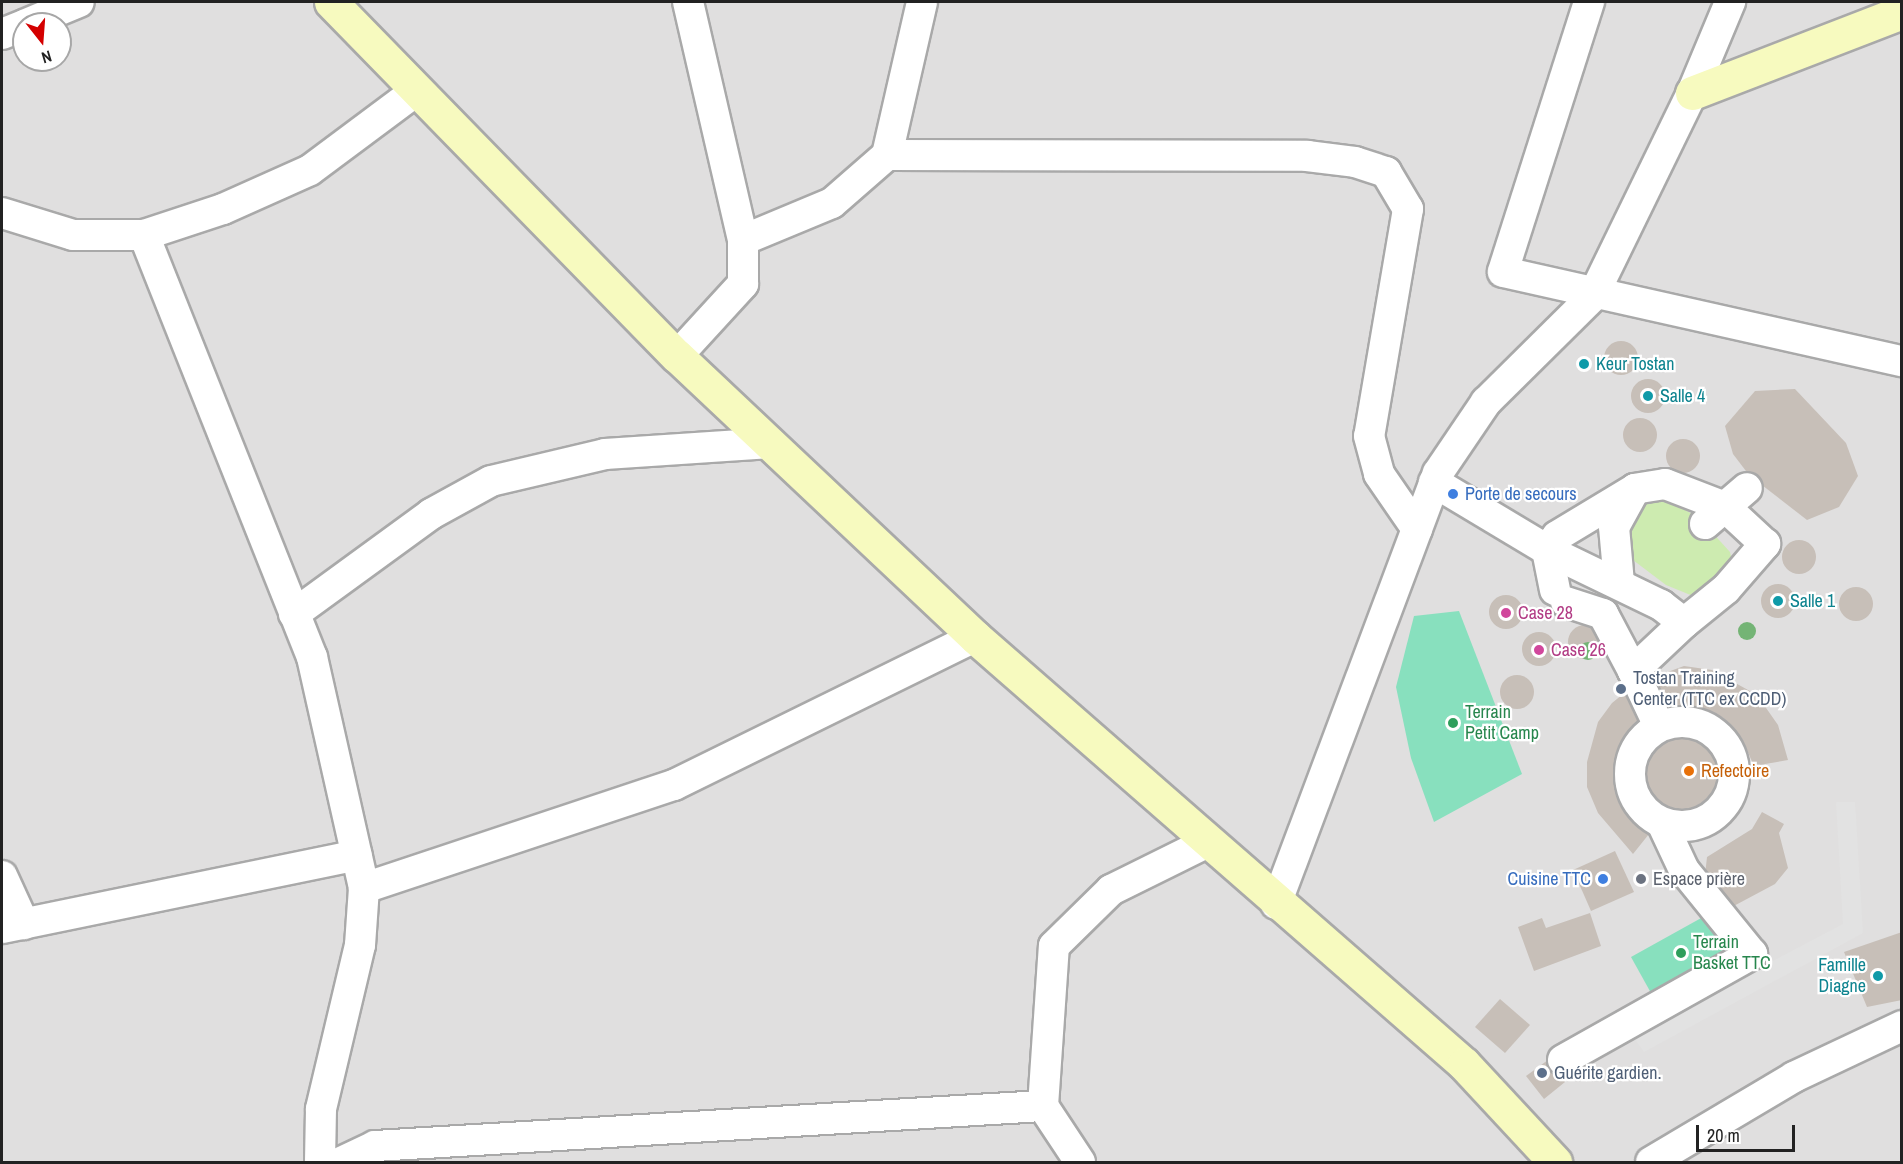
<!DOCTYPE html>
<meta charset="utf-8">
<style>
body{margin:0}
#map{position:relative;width:1903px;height:1164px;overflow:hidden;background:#f2efe9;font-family:"Archivo Narrow",sans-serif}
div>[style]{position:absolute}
.residential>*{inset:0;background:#e0dfdf}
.grass>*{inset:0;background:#cdebb0}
.pitch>*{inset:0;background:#88e0be}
.parking>*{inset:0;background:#e2e2e2}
.building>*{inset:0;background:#c7bfb8}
.round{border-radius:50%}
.roads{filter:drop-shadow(2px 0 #a9a9a9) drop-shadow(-2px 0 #a9a9a9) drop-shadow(0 2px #a9a9a9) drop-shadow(0 -2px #a9a9a9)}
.street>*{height:30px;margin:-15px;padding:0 15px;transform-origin:15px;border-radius:15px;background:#fff}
.street>.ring{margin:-15px;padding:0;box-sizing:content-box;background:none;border:30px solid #fff;border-radius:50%}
.secondary>*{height:33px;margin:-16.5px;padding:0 16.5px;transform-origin:16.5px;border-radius:16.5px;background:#f7fabf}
.trees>*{width:18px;height:18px;margin:-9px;border-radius:50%;background:#74b475}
.dots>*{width:16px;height:16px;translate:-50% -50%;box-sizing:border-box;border:3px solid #fff;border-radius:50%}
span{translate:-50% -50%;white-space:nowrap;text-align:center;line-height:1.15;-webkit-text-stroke:4.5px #fff;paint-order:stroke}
.culture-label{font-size:18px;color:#0d838f}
.left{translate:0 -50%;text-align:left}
.right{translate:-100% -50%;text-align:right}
.shop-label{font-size:18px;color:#366cbe}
.hotel-label{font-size:18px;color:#b23c85}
.service-label{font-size:18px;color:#4e5e75}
.leisure-label{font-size:18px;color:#27864d}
.food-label{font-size:18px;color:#c56008}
.worship-label{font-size:18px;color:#5b616d}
.frame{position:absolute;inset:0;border:3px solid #222;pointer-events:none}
.north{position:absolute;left:12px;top:12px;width:60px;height:60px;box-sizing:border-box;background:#fff;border:2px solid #a7a7a7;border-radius:50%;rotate:163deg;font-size:16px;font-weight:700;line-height:24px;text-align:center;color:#222}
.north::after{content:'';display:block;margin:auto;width:21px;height:27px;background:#d40000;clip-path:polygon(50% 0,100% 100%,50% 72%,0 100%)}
.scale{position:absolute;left:1696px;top:1125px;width:99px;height:27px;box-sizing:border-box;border:3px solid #222;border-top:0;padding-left:8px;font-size:18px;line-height:21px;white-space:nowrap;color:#222;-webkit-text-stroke:4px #fff;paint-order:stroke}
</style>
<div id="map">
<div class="residential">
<i style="clip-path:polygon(evenodd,2px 2px,1901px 2px,1901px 1162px,2px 1162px,2px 2px,24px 24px,60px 24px,60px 60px,24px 60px,24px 24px)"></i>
</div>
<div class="grass">
<i style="clip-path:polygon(1664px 498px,1699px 518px,1730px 552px,1732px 561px,1703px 593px,1693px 596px,1666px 585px,1625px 554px,1624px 529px,1646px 500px)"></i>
</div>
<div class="pitch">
<i style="clip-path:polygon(1459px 611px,1522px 774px,1434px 822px,1411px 758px,1396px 687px,1414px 616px)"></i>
<i style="clip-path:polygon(1712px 912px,1732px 949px,1651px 993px,1631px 957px)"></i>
</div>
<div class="parking">
<i style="clip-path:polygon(1836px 802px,1855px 802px,1863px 933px,1644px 1052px,1632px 1035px,1843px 924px)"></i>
</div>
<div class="building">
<i class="round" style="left:1604px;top:341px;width:34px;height:34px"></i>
<i class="round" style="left:1631px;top:379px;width:34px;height:34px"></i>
<i style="clip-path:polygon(1795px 389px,1846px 443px,1858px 476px,1839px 507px,1807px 520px,1749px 475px,1733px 454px,1725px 426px,1755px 391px)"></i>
<i class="round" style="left:1623px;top:418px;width:34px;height:34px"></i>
<i class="round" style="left:1666px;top:439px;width:34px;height:34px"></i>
<i class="round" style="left:1782px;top:540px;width:34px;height:34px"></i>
<i class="round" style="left:1761px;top:584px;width:34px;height:34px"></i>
<i class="round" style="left:1839px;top:587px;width:34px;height:34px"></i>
<i class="round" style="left:1489px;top:595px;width:34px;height:34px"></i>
<i class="round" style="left:1568px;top:625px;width:34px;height:34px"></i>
<i class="round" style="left:1522px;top:632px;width:34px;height:34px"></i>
<i style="clip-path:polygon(1684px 666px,1712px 670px,1757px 695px,1778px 725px,1788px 760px,1754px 766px,1742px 739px,1722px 717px,1690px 707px,1660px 712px,1643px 681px)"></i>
<i class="round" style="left:1500px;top:675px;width:34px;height:34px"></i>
<i style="clip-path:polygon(1633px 686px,1646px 716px,1631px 728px,1621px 748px,1619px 784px,1653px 829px,1633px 854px,1598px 813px,1587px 787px,1587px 762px,1598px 722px,1612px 703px)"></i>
<i class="round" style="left:1638px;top:727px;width:90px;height:90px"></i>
<i style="clip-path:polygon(1762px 812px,1784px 824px,1779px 833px,1788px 868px,1775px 884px,1730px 908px,1704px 884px,1707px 857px,1752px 829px)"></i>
<i style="clip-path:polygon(1615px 851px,1634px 892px,1591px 911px,1573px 870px)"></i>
<i style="clip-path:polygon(1590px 913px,1601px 946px,1534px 971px,1518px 927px,1542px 918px,1546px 928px)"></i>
<i style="clip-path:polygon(1902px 932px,1902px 1000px,1867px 1007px,1844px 952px)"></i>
<i style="clip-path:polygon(1500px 999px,1530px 1025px,1505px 1053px,1475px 1027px)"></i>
<i style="clip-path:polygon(1548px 1060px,1565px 1082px,1544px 1099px,1526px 1076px)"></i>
</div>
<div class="roads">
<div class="street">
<i style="left:1589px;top:2px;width:283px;rotate:107.7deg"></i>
<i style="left:1503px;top:272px;width:409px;rotate:12.6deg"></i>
<i style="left:26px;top:24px;width:57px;rotate:-22.5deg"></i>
<i style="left:2px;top:34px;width:24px;rotate:-22deg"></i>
<i style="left:887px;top:155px;width:420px;rotate:0.1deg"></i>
<i style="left:1307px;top:156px;width:48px;rotate:7.1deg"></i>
<i style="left:1355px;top:162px;width:33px;rotate:18deg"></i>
<i style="left:1386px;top:172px;width:43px;rotate:59.3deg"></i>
<i style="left:1408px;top:209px;width:230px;rotate:99.7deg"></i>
<i style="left:1369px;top:436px;width:39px;rotate:75deg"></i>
<i style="left:1379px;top:474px;width:67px;rotate:55.4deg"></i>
<i style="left:2px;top:213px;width:74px;rotate:17.2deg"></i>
<i style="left:73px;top:235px;width:71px"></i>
<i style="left:144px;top:235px;width:83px;rotate:-18.2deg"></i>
<i style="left:223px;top:209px;width:95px;rotate:-24.1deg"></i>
<i style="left:310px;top:170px;width:132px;rotate:-36.7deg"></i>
<i style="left:144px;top:235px;width:454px;rotate:68.3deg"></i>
<i style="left:312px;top:657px;width:237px;rotate:77.3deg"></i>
<i style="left:364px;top:888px;width:57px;rotate:94deg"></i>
<i style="left:360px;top:945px;width:169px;rotate:103.4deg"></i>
<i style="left:321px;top:1109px;width:53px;rotate:91.1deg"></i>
<i style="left:743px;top:240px;width:96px;rotate:-22.6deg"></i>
<i style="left:832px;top:203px;width:73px;rotate:-41.1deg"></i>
<i style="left:887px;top:155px;width:157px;rotate:-77.1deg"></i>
<i style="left:677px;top:356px;width:98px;rotate:-47.5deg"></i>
<i style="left:743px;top:284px;width:44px;rotate:-90deg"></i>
<i style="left:743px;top:240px;width:244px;rotate:-103deg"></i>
<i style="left:1434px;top:482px;width:132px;rotate:31deg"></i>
<i style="left:1547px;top:550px;width:127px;rotate:25.8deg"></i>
<i style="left:1661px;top:605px;width:29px;rotate:38deg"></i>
<i style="left:1684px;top:623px;width:54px;rotate:-39deg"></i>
<i style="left:1726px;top:589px;width:60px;rotate:-49.1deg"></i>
<i style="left:1765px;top:544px;width:54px;rotate:-137.2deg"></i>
<i style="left:1725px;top:507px;width:64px;rotate:-159deg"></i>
<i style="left:1665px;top:484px;width:30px;rotate:171deg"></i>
<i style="left:1635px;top:489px;width:43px;rotate:118.9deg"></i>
<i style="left:1614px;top:527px;width:56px;rotate:84.9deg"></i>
<i style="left:1705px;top:524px;width:55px;rotate:-40.6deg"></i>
<i style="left:1555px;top:590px;width:41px;rotate:-101.3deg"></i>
<i style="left:1547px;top:550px;width:17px;rotate:-54deg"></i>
<i style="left:1557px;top:536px;width:91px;rotate:-31.1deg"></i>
<i style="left:1566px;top:602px;width:39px;rotate:18deg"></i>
<i style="left:1603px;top:614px;width:64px;rotate:62.2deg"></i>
<i style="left:294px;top:614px;width:170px;rotate:-36.1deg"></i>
<i style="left:431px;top:514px;width:68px;rotate:-28.8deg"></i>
<i style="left:491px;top:481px;width:117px;rotate:-13.3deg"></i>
<i style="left:605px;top:454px;width:166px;rotate:-3.8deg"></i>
<i class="ring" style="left:1630px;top:722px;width:74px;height:74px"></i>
<i style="left:1659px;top:726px;width:61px;rotate:-115.3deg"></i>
<i style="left:1633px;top:671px;width:70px;rotate:-43.3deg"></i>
<i style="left:2px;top:876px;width:53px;rotate:65.4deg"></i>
<i style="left:364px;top:888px;width:327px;rotate:-18.4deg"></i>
<i style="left:674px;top:785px;width:335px;rotate:-26.2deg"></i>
<i style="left:1276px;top:904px;width:460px;rotate:-69.4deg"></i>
<i style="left:1438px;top:473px;width:86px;rotate:-55.9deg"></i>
<i style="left:1486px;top:402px;width:151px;rotate:-44.7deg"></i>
<i style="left:1593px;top:296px;width:226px;rotate:-64deg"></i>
<i style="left:1692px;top:93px;width:99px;rotate:-67.3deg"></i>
<i style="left:2px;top:928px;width:362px;rotate:-11.6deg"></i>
<i style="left:1563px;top:1060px;width:217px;rotate:-29.3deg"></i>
<i style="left:1752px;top:954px;width:108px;rotate:-129deg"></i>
<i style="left:1684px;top:870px;width:52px;rotate:-115.1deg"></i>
<i style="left:341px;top:1162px;width:38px;rotate:-25deg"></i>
<i style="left:375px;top:1146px;width:669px;rotate:-3.43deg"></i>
<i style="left:1080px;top:1162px;width:67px;rotate:-123.5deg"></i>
<i style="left:1043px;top:1106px;width:160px;rotate:-86.1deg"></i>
<i style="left:1054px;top:946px;width:80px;rotate:-44.5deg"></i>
<i style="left:1111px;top:890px;width:106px;rotate:-26.3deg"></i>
<i style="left:1651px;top:1162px;width:166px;rotate:-30.7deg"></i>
<i style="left:1794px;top:1077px;width:119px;rotate:-25.3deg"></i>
</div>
<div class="secondary">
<i style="left:331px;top:2px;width:495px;rotate:45.7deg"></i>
<i style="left:677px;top:356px;width:410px;rotate:43.3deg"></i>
<i style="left:975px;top:637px;width:649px;rotate:41.13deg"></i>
<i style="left:1464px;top:1064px;width:134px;rotate:47.1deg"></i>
<i style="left:1692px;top:93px;width:225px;rotate:-21.1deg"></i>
</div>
</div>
<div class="trees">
<i style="left:1747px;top:631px"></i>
<i style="left:1588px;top:651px"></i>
</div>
<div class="dots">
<i style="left:1584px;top:364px;background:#0f9aa8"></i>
<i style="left:1648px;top:396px;background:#0f9aa8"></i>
<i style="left:1453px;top:494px;background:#3f7fe0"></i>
<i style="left:1778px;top:601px;background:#0f9aa8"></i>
<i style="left:1506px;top:613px;background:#d1479c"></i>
<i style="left:1539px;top:650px;background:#d1479c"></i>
<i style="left:1621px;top:689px;background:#5c6f8a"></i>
<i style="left:1453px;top:723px;background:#2e9e5b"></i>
<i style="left:1689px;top:771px;background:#e8710a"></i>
<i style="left:1603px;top:879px;background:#3f7fe0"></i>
<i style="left:1641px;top:879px;background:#6b7280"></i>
<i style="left:1681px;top:953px;background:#2e9e5b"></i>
<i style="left:1878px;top:976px;background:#0f9aa8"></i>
<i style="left:1542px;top:1073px;background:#5c6f8a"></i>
</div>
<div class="culture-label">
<span class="left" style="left:1596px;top:364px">Keur Tostan</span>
<span class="left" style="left:1660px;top:396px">Salle 4</span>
<span class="left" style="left:1790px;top:601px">Salle 1</span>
<span class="right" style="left:1866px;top:976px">Famille<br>Diagne</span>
</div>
<div class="shop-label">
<span class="left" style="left:1465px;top:494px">Porte de secours</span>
<span class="right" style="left:1591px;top:879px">Cuisine TTC</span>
</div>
<div class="hotel-label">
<span class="left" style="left:1518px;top:613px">Case 28</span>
<span class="left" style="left:1551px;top:650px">Case 26</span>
</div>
<div class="service-label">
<span class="left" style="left:1633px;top:689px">Tostan Training<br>Center (TTC ex CCDD)</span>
<span class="left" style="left:1554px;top:1073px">Guérite gardien.</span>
</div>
<div class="leisure-label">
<span class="left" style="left:1465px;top:723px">Terrain<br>Petit Camp</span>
<span class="left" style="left:1693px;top:953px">Terrain<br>Basket TTC</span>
</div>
<div class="food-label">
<span class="left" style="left:1701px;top:771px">Refectoire</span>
</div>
<div class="worship-label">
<span class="left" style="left:1653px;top:879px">Espace prière</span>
</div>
<div class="frame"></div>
<div class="north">N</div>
<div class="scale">20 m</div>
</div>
